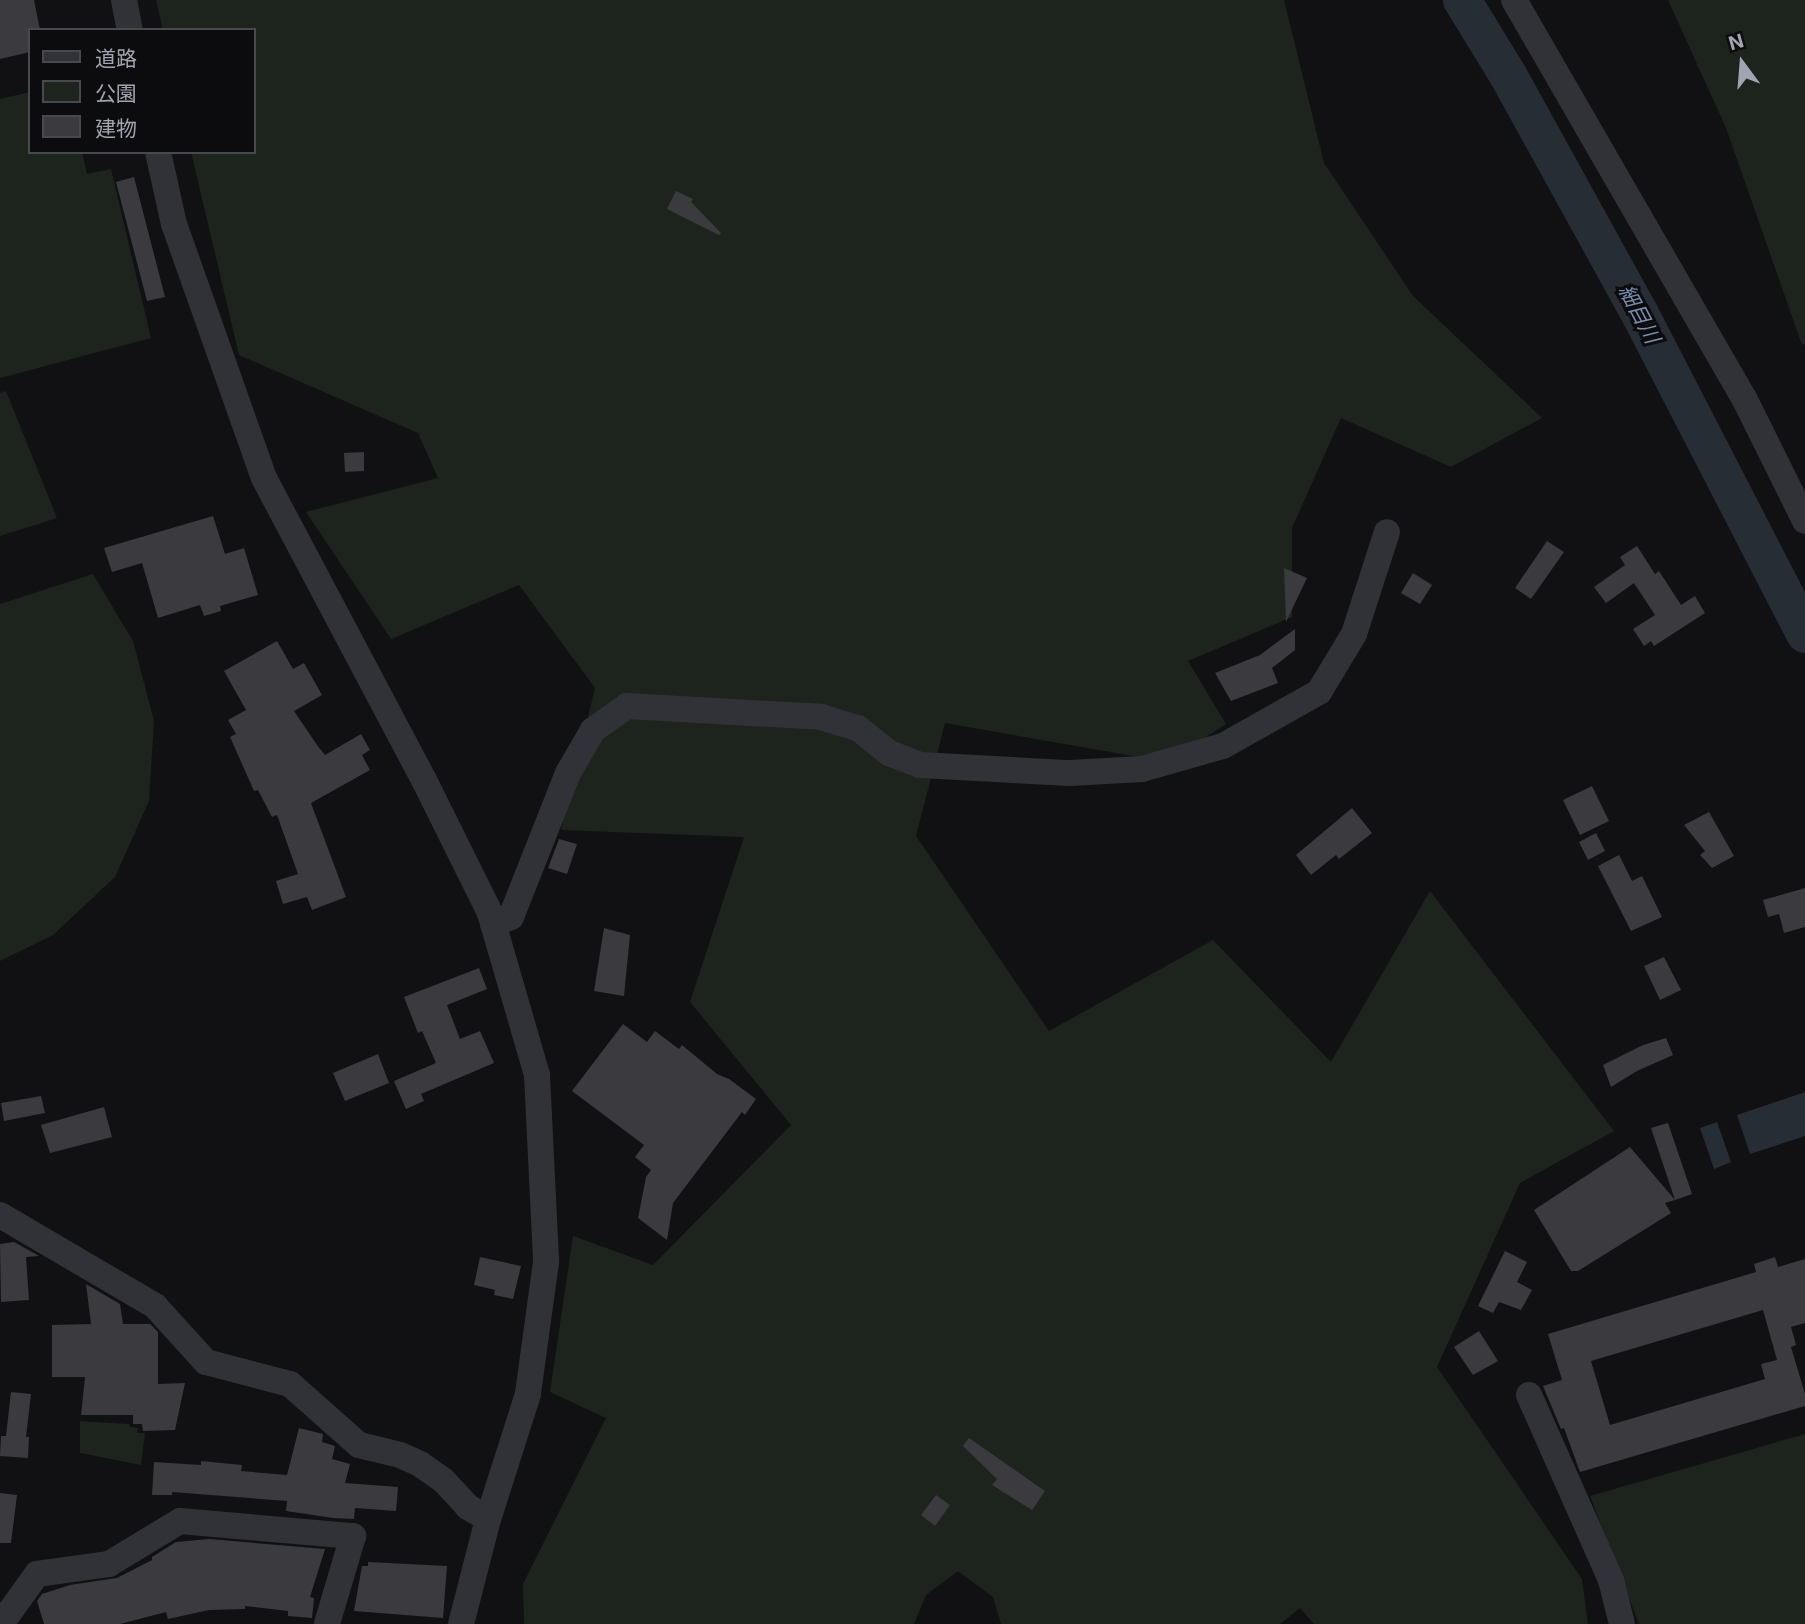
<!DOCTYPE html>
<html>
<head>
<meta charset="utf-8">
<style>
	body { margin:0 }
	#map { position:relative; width:1805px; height:1624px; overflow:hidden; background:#111012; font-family:Inter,"Noto Sans JP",sans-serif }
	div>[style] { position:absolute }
	.green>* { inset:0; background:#1d241e }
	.water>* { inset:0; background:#272d35 }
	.river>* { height:38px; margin:-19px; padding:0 19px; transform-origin:19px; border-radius:19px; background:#272d35 }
	.building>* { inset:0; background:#3b3a3f }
	.minor>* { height:26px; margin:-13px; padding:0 13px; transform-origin:13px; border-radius:13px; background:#313237 }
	span { translate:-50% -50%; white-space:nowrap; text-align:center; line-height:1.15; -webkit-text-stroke:6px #0c0b0d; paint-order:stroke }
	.water-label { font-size:21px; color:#788dae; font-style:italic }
	.legend { position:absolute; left:28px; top:28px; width:228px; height:126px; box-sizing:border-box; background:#0c0b0d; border:2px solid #48484f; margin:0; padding:9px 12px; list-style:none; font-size:21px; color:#a2a4b2 }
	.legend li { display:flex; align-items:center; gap:14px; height:35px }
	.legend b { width:35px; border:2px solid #48484f }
	.north { position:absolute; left:1707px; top:28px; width:70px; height:70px; -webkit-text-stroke:5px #0c0b0d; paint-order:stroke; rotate:344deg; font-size:19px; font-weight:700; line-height:28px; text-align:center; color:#a2a4b2 }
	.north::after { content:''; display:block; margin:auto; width:24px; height:32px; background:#a2a4b2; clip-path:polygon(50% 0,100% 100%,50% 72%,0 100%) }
</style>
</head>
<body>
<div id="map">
	<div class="green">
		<div style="clip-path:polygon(156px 0,1284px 0,1324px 163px,1413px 296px,1542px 418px,1451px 467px,1341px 418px,1292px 528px,1292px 617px,1188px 661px,1226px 724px,1167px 762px,945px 723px,916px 836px,1049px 1031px,1213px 940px,1331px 1062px,1430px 891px,1614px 1131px,1520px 1183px,1437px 1367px,1582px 1579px,1588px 1624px,1314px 1624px,1300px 1608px,1280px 1624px,1001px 1624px,993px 1597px,958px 1571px,926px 1595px,914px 1624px,524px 1624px,523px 1584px,606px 1418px,550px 1392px,573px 1236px,653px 1265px,791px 1125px,690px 1002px,744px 837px,561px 830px,595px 688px,519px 585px,391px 639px,306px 512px,438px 478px,418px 433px,239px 355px,191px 152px,254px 152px,254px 30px,163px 30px)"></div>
		<div style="clip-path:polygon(1668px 0,1805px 0,1805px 344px,1802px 345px,1726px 128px)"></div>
		<div style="clip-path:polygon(30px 92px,30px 152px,82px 152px,87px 174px,111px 169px,151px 338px,0 378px,0 99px)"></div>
		<div style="clip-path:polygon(6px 391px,57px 518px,0 536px,0 393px)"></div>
		<div style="clip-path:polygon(93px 574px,133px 641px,154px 721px,149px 801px,115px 877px,53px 935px,0 961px,0 604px)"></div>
		<div style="clip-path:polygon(80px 1421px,129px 1424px,130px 1427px,138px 1428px,137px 1433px,145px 1433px,141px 1465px,80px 1453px)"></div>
		<div style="clip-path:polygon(1805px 1434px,1805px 1624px,1639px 1624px,1590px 1496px)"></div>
	</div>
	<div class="water">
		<div style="clip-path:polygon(1805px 1092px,1805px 1136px,1750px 1154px,1737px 1115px)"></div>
		<div style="clip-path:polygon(1717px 1122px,1731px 1162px,1714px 1169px,1700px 1128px)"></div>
	</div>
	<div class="river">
		<div style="left:1462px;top:0;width:88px;rotate:58.5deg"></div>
		<div style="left:1508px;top:75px;width:273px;rotate:61.1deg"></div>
		<div style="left:1640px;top:314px;width:360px;rotate:62.7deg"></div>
	</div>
	<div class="building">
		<div style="clip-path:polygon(0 0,34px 0,40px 30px,30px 30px,30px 52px,0 59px)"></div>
		<div style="clip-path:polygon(134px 177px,165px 297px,147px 301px,116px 182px)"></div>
		<div style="clip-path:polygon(676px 191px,693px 199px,691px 202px,721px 233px,719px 235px,667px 209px)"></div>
		<div style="clip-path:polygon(364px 452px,364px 471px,345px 472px,344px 453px)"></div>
		<div style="clip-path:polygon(213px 516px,225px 554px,244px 548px,258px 595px,220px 606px,221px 611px,204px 616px,200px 605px,158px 618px,142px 563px,112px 572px,104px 548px)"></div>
		<div style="clip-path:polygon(1547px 541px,1564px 552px,1531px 599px,1515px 588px)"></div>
		<div style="clip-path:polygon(1637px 546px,1655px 574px,1659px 571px,1681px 605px,1695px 596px,1705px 613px,1654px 646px,1651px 641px,1644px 646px,1633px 629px,1655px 615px,1634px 583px,1606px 603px,1594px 587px,1625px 565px,1620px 557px)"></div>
		<div style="clip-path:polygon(1284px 568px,1307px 578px,1286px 622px)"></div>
		<div style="clip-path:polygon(1413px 573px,1432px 585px,1420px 604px,1401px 593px)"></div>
		<div style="clip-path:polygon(1295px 629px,1295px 650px,1272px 668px,1278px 683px,1231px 701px,1215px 673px,1260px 655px)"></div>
		<div style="clip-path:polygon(277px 641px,293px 669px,304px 663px,322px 695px,294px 711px,317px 745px,325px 755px,361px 734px,370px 750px,362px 755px,370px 770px,311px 803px,346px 897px,312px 910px,307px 897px,283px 904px,276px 881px,298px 874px,277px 815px,272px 817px,258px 790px,254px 791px,230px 737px,236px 734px,228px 720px,246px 710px,224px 671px)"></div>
		<div style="clip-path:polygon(1592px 786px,1609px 821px,1580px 835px,1563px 800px)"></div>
		<div style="clip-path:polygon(1352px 808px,1372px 833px,1339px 859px,1336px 855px,1311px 875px,1296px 855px)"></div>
		<div style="clip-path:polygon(1709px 812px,1734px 856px,1712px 868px,1700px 855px,1705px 851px,1684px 825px)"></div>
		<div style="clip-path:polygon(1596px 833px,1605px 851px,1588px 860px,1579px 842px)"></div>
		<div style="clip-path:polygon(559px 839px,577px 844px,567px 874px,548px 868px)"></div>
		<div style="clip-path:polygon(1619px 855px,1632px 881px,1642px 876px,1662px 917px,1631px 931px,1598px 866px)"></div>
		<div style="clip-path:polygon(1805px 888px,1805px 927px,1784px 933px,1779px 914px,1768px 917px,1763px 900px)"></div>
		<div style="clip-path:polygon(604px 928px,630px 935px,624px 996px,594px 991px)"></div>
		<div style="clip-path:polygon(1664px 957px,1681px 990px,1660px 1000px,1644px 966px)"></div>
		<div style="clip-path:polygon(479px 968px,487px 989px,447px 1005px,460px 1039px,480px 1031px,494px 1063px,421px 1094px,424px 1101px,406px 1109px,394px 1081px,436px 1063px,422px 1031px,418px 1033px,404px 997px)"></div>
		<div style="clip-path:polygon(623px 1024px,647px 1042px,655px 1031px,679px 1049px,682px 1045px,717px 1074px,729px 1079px,756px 1099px,745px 1115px,742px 1112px,673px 1203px,667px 1240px,638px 1218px,646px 1177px,651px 1170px,635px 1157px,644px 1145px,572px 1091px)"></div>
		<div style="clip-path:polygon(1666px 1038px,1673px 1055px,1637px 1071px,1611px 1087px,1603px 1065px,1643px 1045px)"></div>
		<div style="clip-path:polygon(378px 1054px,389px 1083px,345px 1101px,333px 1073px)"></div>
		<div style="clip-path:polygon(41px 1096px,45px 1113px,4px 1121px,1px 1103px)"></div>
		<div style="clip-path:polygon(104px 1107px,112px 1137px,50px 1153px,41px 1125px)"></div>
		<div style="clip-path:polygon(1668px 1123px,1692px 1194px,1675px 1200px,1651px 1128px)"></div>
		<div style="clip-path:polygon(1630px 1147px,1675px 1200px,1665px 1203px,1671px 1213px,1578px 1271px,1571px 1271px,1534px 1210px)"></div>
		<div style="clip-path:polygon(14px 1242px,39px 1256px,26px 1257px,29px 1300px,1px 1302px,0 1244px)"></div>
		<div style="clip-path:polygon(1505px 1251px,1527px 1262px,1517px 1282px,1532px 1290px,1521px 1310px,1499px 1302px,1493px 1313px,1478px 1306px)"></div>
		<div style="clip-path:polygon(480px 1257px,521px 1266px,513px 1299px,494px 1295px,495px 1290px,474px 1285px)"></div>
		<div style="clip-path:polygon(evenodd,1775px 1257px,1778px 1267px,1805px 1259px,1805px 1323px,1791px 1327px,1796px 1345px,1791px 1347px,1805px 1394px,1805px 1406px,1580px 1472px,1564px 1428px,1561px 1429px,1543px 1386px,1562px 1380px,1548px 1334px,1756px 1272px,1754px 1264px,1775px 1257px,1763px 1310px,1777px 1360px,1761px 1364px,1765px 1379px,1610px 1425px,1591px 1361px,1763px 1310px)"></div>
		<div style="clip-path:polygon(86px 1284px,120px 1304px,123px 1324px,150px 1324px,158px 1332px,158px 1384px,185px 1383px,175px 1430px,143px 1431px,142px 1424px,133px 1424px,133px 1415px,81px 1415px,85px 1377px,52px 1377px,52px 1325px,91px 1324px)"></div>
		<div style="clip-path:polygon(1479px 1331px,1498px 1361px,1473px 1375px,1454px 1347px)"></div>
		<div style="clip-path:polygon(11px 1392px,31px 1394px,26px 1437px,29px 1437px,28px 1458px,0 1456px,1px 1436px,6px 1436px)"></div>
		<div style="clip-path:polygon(299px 1428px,323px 1434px,322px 1442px,335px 1446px,332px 1459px,350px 1464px,345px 1483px,398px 1487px,396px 1511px,355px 1508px,354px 1519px,333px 1518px,286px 1511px,287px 1501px,172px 1492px,172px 1495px,152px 1495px,154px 1462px,201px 1465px,201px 1461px,242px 1465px,241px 1471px,287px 1475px)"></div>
		<div style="clip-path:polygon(969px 1438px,1045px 1491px,1032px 1510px,992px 1485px,997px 1479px,963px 1446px)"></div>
		<div style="clip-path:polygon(0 1493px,17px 1495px,11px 1543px,0 1543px)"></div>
		<div style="clip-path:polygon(936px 1495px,950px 1505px,935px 1526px,921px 1515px)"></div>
		<div style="clip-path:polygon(209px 1539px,325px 1549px,310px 1597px,314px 1598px,312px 1618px,288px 1616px,288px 1611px,245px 1606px,245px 1609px,209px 1610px,168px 1619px,166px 1612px,120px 1624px,44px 1624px,37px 1601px,42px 1594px,70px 1585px,117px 1578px,152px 1560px,152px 1557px,176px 1542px)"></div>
		<div style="clip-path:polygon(368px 1562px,447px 1566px,443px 1618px,354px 1611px,362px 1566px,368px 1566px)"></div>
	</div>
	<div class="minor">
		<div style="left:124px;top:0;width:31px;rotate:79deg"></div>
		<div style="left:1514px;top:0;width:460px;rotate:60deg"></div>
		<div style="left:1744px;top:398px;width:137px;rotate:63.6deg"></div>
		<div style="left:158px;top:152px;width:74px;rotate:77.5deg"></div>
		<div style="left:174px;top:224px;width:269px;rotate:70.5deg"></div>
		<div style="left:264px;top:478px;width:342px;rotate:62.1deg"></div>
		<div style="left:424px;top:780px;width:148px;rotate:63.6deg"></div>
		<div style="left:490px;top:913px;width:169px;rotate:73.8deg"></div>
		<div style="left:537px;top:1075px;width:187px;rotate:87.2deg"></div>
		<div style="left:546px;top:1262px;width:133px;rotate:97.8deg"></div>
		<div style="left:528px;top:1394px;width:131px;rotate:107.7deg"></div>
		<div style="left:488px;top:1519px;width:108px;rotate:104.4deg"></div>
		<div style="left:493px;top:924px;width:19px;rotate:-21deg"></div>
		<div style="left:511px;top:917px;width:155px;rotate:-68.4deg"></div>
		<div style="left:568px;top:773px;width:50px;rotate:-59.8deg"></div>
		<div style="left:593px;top:730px;width:42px;rotate:-35.2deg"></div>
		<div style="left:627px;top:706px;width:194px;rotate:3.2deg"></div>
		<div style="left:821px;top:717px;width:39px;rotate:17deg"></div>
		<div style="left:858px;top:728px;width:40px;rotate:39deg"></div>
		<div style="left:889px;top:753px;width:33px;rotate:21deg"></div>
		<div style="left:920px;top:765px;width:150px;rotate:3.1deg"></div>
		<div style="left:1070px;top:773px;width:72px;rotate:-3.2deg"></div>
		<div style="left:1142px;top:769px;width:84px;rotate:-15.9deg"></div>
		<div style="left:1223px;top:746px;width:110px;rotate:-29.4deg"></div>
		<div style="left:1319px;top:692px;width:68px;rotate:-58.9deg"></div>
		<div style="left:1354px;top:634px;width:107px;rotate:-72.1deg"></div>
		<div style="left:0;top:1215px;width:180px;rotate:30.4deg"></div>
		<div style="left:155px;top:1306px;width:76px;rotate:47.7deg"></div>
		<div style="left:206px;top:1362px;width:87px;rotate:14.7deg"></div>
		<div style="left:290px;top:1384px;width:92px;rotate:41.5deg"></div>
		<div style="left:359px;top:1445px;width:42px;rotate:13.7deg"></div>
		<div style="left:400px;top:1455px;width:22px;rotate:24deg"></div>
		<div style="left:420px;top:1464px;width:28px;rotate:35deg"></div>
		<div style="left:443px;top:1480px;width:37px;rotate:47deg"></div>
		<div style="left:468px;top:1507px;width:23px;rotate:31deg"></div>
		<div style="left:1529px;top:1395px;width:202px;rotate:66.1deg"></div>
		<div style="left:1611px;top:1580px;width:45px;rotate:76deg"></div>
		<div style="left:1px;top:1624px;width:62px;rotate:-54.2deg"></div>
		<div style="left:37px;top:1574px;width:73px;rotate:-7.9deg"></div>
		<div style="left:109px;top:1564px;width:83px;rotate:-31.2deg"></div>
		<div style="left:180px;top:1521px;width:174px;rotate:5deg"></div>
		<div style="left:353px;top:1536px;width:92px;rotate:106.5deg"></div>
	</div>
	<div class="water-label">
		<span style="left:1639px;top:314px;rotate:62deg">細目川</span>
	</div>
	<ul class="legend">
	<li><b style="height:9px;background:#313237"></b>道路</li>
	<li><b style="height:19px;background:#1d241e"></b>公園</li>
	<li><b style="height:19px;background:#3b3a3f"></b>建物</li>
	</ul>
	<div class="north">N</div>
</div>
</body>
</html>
